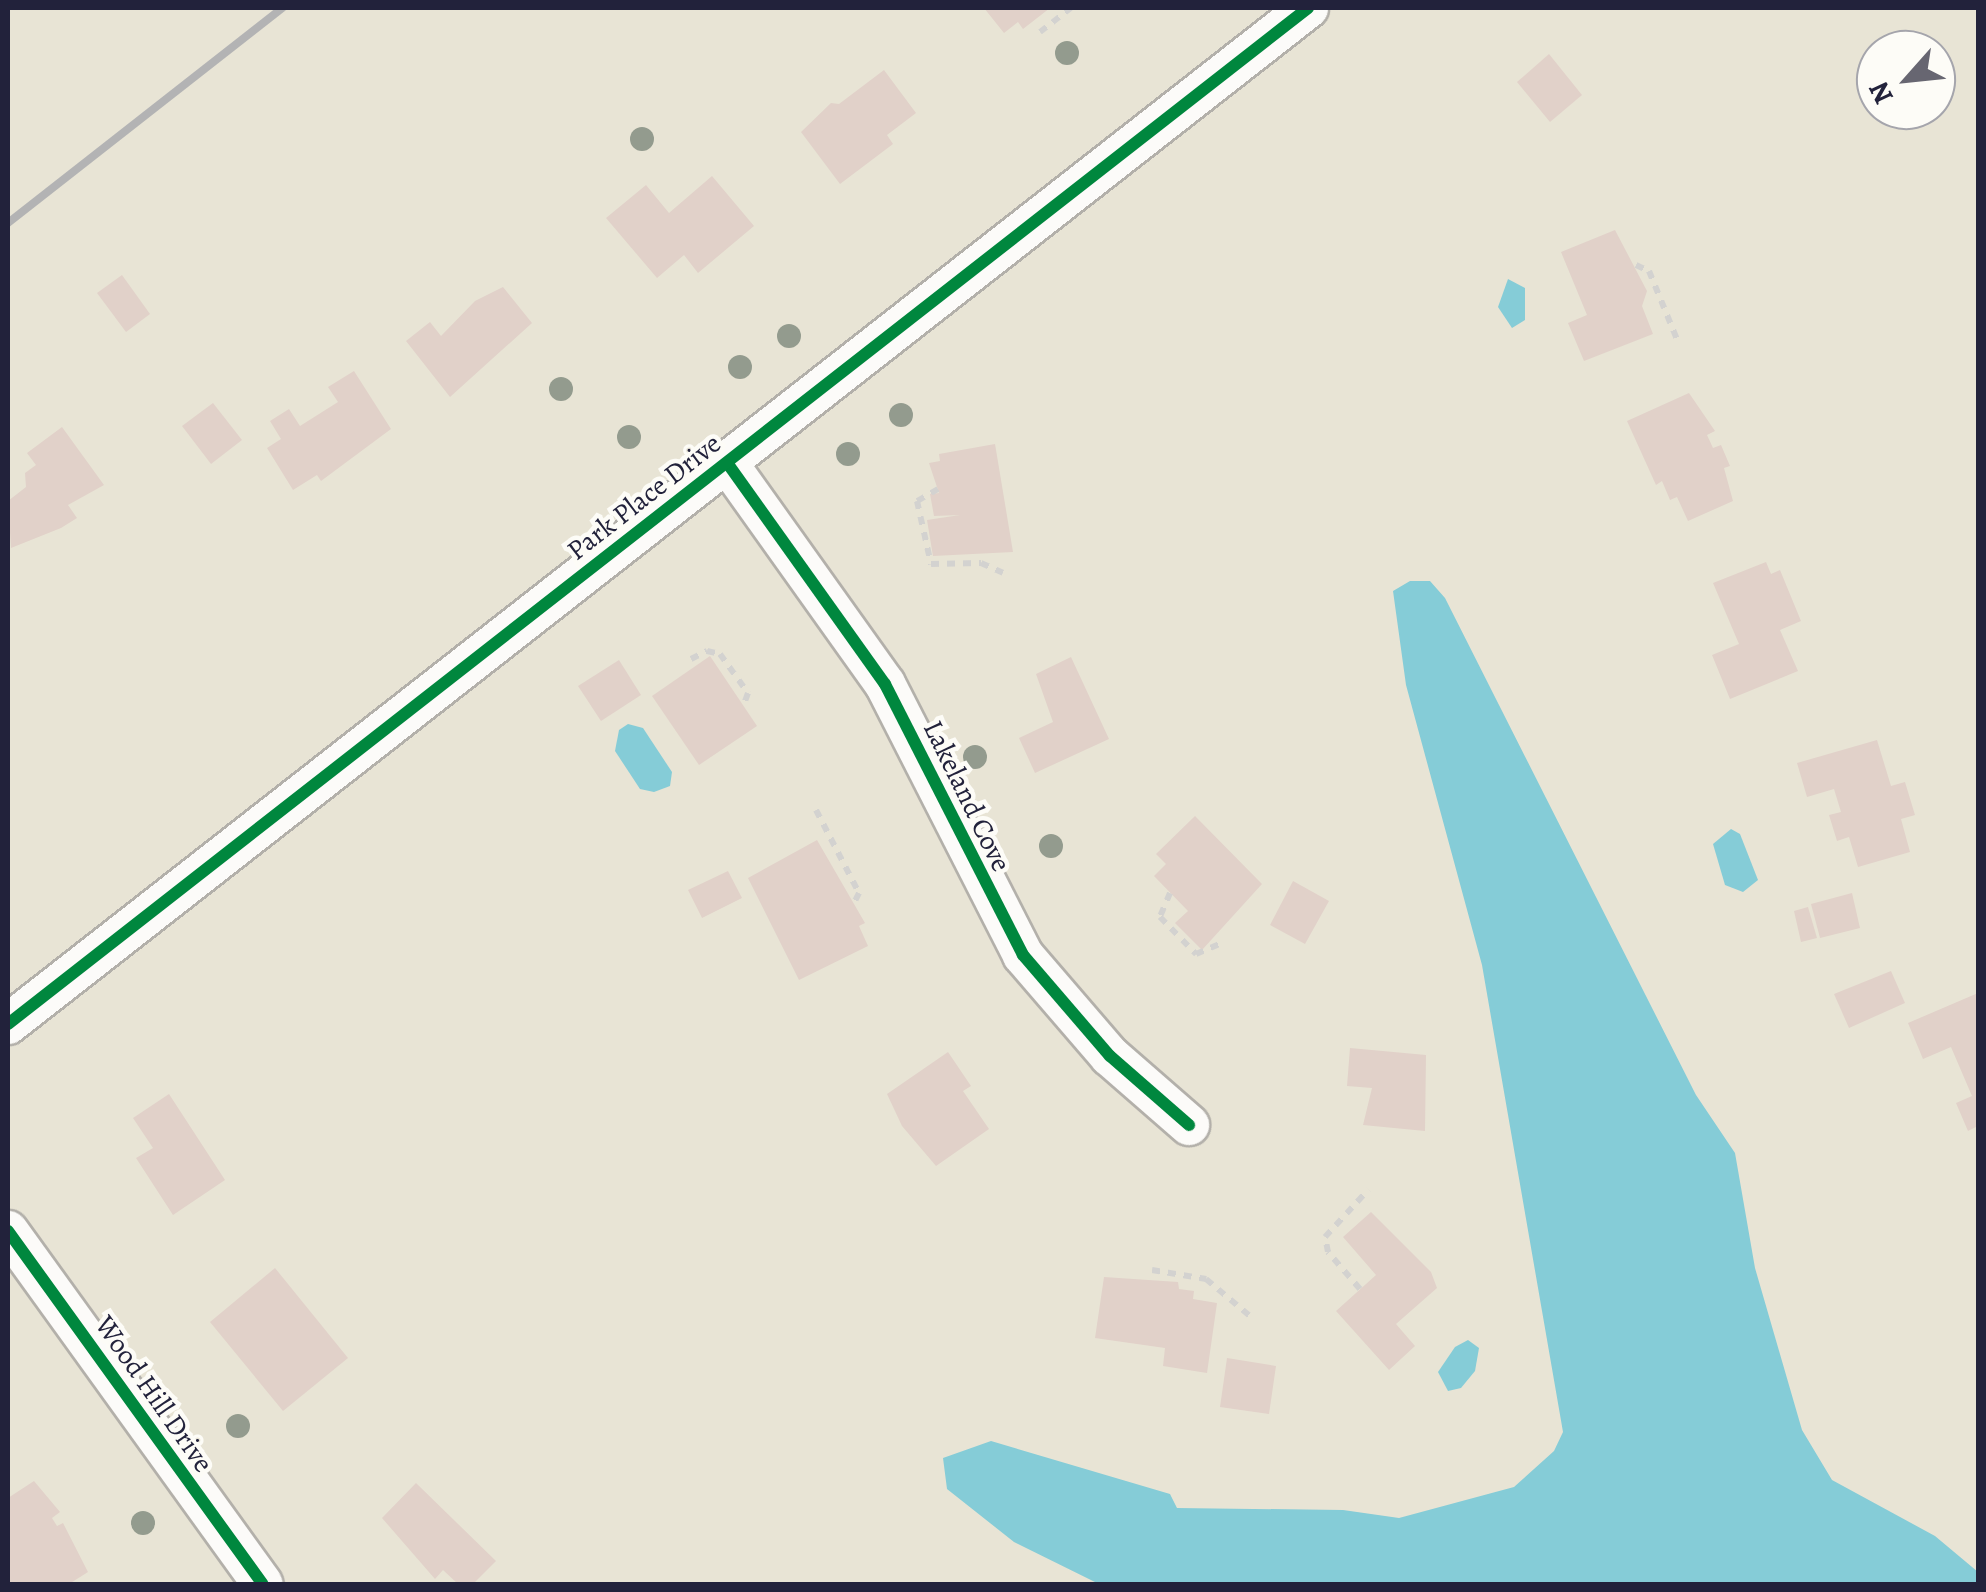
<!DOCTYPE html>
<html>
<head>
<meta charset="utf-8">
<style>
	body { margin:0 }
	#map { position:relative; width:1986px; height:1592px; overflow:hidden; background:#e8e4d5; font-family:Alegreya,serif }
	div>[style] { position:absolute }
	.water>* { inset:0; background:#85ccd7 }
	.building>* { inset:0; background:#e1d1c9 }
	.path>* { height:6px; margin-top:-3px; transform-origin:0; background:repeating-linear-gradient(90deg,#d3d2d0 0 8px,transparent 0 16px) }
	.roads { filter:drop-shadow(2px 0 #b3b0aa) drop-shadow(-2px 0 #b3b0aa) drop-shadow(0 2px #b3b0aa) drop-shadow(0 -2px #b3b0aa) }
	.minor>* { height:40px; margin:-20px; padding:0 20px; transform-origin:20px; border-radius:20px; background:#fcfbf9 }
	.rail>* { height:8px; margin:-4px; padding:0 4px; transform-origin:4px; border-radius:4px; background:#b3b3b4 }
	.cycleway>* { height:12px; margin:-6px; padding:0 6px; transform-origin:6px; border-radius:6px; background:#00873e }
	.trees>* { width:24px; height:24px; margin:-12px; border-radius:50%; background:#939b8e }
	span { translate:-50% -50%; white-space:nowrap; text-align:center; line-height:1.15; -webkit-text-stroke:9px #fdfcf7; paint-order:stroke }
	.street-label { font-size:28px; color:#22223b }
	.frame { position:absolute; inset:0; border:10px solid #22223b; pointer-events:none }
	.north { position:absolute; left:1856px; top:30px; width:100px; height:100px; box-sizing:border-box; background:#fdfcf7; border:2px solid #a5a5ac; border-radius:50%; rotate:243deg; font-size:28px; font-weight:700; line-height:40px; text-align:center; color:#22223b }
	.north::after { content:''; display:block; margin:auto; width:35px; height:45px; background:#676671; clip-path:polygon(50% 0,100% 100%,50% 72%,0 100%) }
</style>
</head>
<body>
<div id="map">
	<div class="water">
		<div style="clip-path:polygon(1508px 279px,1525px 288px,1525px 320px,1512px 328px,1498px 307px)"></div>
		<div style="clip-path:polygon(1410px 581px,1430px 581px,1445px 598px,1696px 1095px,1735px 1153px,1755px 1268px,1802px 1430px,1832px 1480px,1935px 1536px,1978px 1572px,1978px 1584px,1099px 1584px,1014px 1542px,947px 1489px,943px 1458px,991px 1441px,1170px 1494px,1177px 1508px,1343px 1510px,1399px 1518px,1514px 1487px,1554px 1451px,1563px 1432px,1482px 965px,1406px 685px,1393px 591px)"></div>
		<div style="clip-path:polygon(628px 724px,643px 728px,672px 772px,670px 786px,654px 792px,640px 789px,615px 751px,619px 730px)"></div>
		<div style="clip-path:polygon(1731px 829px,1740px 834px,1758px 880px,1743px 892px,1725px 885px,1713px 844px)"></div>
		<div style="clip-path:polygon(1468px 1340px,1479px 1348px,1475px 1371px,1461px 1388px,1448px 1391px,1438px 1372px,1455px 1347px)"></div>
	</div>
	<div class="building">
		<div style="clip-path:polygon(984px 8px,1050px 8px,1023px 29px,1018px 22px,1004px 33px)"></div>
		<div style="clip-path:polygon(1549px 54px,1582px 95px,1550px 122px,1517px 82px)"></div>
		<div style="clip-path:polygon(884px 70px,916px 113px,887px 135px,893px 144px,840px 184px,801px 132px,831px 103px,839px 104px)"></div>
		<div style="clip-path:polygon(712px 176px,754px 226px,698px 273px,684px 255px,657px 278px,606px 218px,646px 185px,669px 213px)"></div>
		<div style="clip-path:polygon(1615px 230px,1647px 291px,1642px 306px,1653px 334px,1584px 361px,1568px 323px,1587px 315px,1561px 252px)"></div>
		<div style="clip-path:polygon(122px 275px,150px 314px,126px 332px,97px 293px)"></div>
		<div style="clip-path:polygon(503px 287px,532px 323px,450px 397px,406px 341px,430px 322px,441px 336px,475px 301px)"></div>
		<div style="clip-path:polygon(354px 371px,391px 429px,321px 481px,317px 475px,293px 490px,267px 448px,281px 439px,270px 421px,289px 409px,300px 426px,338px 402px,328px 387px)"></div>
		<div style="clip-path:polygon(1689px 393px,1715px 431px,1707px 435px,1713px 448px,1721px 445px,1730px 466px,1724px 468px,1733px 501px,1688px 521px,1677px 497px,1670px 500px,1662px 481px,1656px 485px,1627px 421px)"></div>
		<div style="clip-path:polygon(213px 403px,242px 440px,211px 464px,182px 426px)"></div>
		<div style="clip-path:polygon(62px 427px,104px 485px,68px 505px,77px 518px,61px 528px,11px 548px,8px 501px,26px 487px,25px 473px,36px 465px,27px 453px)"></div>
		<div style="clip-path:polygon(995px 444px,1013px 552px,933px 556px,927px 520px,960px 515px,934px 516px,930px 494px,939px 493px,929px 463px,940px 461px,939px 454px)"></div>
		<div style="clip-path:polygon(1766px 562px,1771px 574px,1780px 570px,1801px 621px,1780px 630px,1798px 671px,1730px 699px,1712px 655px,1739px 644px,1713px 583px)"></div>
		<div style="clip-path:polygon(710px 656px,757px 726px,699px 765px,652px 696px)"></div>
		<div style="clip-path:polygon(1071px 657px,1109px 739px,1035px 773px,1019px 738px,1053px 722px,1036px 674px)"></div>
		<div style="clip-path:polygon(619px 660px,641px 695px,601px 721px,578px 686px)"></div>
		<div style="clip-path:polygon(1877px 740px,1891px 786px,1905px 782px,1915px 815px,1901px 819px,1910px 852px,1858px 867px,1849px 837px,1837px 841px,1829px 815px,1841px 812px,1834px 789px,1807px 797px,1797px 763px)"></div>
		<div style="clip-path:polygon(1195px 816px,1262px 884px,1202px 950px,1175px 923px,1188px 911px,1154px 876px,1166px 864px,1156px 854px)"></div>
		<div style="clip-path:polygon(817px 840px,865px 923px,859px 926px,868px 946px,799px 980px,748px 878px)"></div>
		<div style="clip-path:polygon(728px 871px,742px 898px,702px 918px,688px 890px)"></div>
		<div style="clip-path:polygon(1293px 881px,1329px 901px,1305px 944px,1270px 925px)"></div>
		<div style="clip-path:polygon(1852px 893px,1860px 928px,1820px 938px,1811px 904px)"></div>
		<div style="clip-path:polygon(1808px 907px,1817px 938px,1801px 942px,1794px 911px)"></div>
		<div style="clip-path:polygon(1891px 971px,1905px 1003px,1849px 1028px,1834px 994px)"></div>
		<div style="clip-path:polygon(1978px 993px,1978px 1126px,1968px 1131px,1956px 1103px,1972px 1096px,1951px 1047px,1923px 1059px,1908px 1023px)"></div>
		<div style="clip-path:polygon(1350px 1048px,1426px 1055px,1425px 1131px,1363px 1125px,1372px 1088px,1347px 1086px)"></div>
		<div style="clip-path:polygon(948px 1052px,971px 1086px,963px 1091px,989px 1129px,936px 1166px,902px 1126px,887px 1094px)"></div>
		<div style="clip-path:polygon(169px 1094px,225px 1180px,173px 1215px,136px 1158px,153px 1148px,133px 1118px)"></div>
		<div style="clip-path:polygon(1371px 1212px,1431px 1272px,1437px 1288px,1396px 1324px,1415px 1346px,1389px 1370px,1336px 1311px,1376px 1275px,1343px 1237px)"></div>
		<div style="clip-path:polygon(275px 1268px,348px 1358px,283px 1411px,210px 1322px)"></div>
		<div style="clip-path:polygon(1104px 1277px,1178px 1282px,1179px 1289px,1194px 1291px,1193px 1299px,1217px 1303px,1207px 1373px,1163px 1366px,1165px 1348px,1095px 1338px)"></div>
		<div style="clip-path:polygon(1227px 1358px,1276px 1366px,1269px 1414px,1220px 1407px)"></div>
		<div style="clip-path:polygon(34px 1481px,60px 1512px,52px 1518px,57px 1526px,63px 1523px,88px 1572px,69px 1584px,8px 1584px,8px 1498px)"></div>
		<div style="clip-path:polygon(416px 1483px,496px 1561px,473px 1584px,458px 1584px,443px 1570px,435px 1579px,382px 1518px)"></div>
	</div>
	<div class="path">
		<div style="left:1040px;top:32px;width:39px;rotate:-38deg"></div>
		<div style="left:1636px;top:265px;width:14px;rotate:25deg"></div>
		<div style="left:1649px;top:271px;width:79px;rotate:67.7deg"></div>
		<div style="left:938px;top:489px;width:24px;rotate:150deg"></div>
		<div style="left:917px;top:501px;width:65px;rotate:77.5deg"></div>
		<div style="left:931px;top:564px;width:50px;rotate:-1.1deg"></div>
		<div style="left:981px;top:563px;width:24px;rotate:24deg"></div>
		<div style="left:691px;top:659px;width:18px;rotate:-27deg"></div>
		<div style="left:707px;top:651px;width:13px;rotate:13deg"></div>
		<div style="left:720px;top:654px;width:48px;rotate:54.3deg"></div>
		<div style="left:748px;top:693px;width:12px;rotate:110deg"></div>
		<div style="left:816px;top:810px;width:93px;rotate:62.6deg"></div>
		<div style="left:859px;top:893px;width:11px;rotate:117deg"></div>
		<div style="left:1170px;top:893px;width:26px;rotate:113deg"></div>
		<div style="left:1160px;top:917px;width:52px;rotate:45.8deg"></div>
		<div style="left:1196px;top:954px;width:30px;rotate:-23deg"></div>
		<div style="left:1152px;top:1270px;width:55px;rotate:9.5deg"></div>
		<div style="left:1206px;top:1279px;width:57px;rotate:40.1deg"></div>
		<div style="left:1360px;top:1289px;width:49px;rotate:-130.9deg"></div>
		<div style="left:1328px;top:1252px;width:15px;rotate:-101deg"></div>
		<div style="left:1325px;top:1237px;width:64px;rotate:-47.5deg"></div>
	</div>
	<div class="roads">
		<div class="minor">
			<div style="left:728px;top:464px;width:270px;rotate:54.5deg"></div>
			<div style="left:885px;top:684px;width:304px;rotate:63deg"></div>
			<div style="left:1023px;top:955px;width:133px;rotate:49.3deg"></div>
			<div style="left:1110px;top:1056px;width:105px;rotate:41.1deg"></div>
			<div style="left:8px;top:1024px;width:1650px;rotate:-38.01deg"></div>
			<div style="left:8px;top:1231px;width:435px;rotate:54.2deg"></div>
		</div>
	</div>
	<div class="rail">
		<div style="left:8px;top:223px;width:348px;rotate:-38.1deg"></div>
	</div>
	<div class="cycleway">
		<div style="left:728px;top:464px;width:270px;rotate:54.5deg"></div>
		<div style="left:885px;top:684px;width:304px;rotate:63deg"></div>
		<div style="left:1023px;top:955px;width:133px;rotate:49.3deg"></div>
		<div style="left:1110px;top:1056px;width:105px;rotate:41.1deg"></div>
		<div style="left:8px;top:1024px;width:1650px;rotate:-38.01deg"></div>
		<div style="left:8px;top:1231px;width:435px;rotate:54.2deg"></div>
	</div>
	<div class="trees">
		<div style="left:1067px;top:53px"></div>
		<div style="left:642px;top:139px"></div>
		<div style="left:789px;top:336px"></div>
		<div style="left:740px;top:367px"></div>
		<div style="left:561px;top:389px"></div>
		<div style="left:901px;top:415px"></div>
		<div style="left:629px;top:437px"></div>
		<div style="left:848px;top:454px"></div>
		<div style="left:975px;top:757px"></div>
		<div style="left:1051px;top:846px"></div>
		<div style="left:238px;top:1426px"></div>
		<div style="left:143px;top:1523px"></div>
	</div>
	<div class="street-label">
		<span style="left:644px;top:497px;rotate:-38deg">Park Place Drive</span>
		<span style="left:967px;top:796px;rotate:64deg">Lakeland Cove</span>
		<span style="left:154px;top:1394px;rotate:55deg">Wood Hill Drive</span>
	</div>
	<div class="frame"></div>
	<div class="north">N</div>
</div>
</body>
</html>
